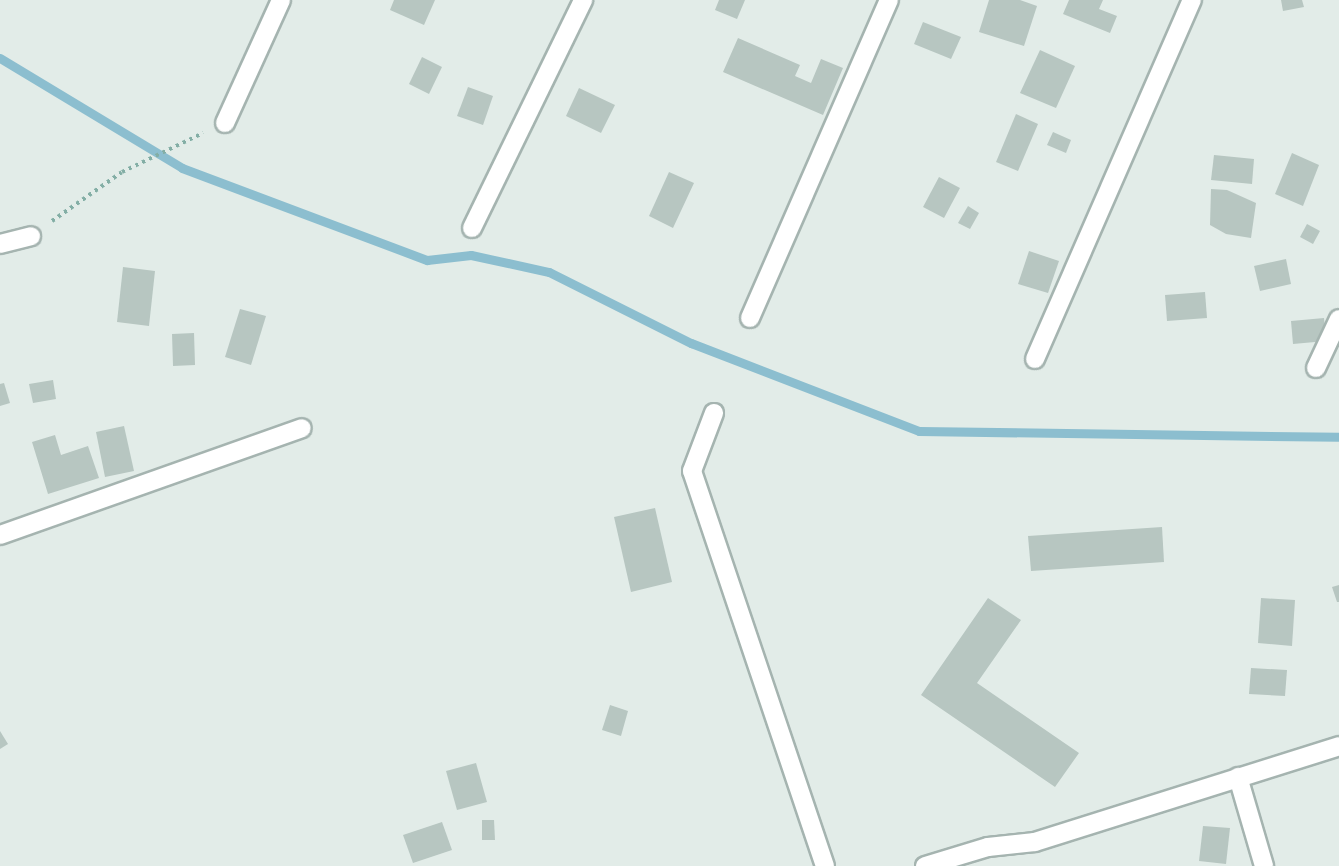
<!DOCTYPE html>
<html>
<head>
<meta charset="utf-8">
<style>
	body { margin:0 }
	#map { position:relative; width:1339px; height:866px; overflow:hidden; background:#e2ece8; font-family:Commissioner,sans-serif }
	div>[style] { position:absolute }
	.stream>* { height:9px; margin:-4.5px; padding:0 4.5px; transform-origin:4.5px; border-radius:4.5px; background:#8cbecf }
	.building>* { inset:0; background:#b7c6c1 }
	.path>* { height:4px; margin-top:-2px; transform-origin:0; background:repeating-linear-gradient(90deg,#83aea5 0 3px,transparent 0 7.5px) }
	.roads { filter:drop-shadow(2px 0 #a5b4b0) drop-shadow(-2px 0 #a5b4b0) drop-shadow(0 2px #a5b4b0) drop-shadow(0 -2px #a5b4b0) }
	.street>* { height:18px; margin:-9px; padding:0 9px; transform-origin:9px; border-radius:9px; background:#fff }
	span { translate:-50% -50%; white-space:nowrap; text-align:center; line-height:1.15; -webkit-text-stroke:4.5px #f2f8f6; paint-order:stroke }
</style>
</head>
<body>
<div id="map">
	<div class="stream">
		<div style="left:0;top:58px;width:213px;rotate:31.1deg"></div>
		<div style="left:182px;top:168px;width:262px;rotate:20.6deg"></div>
		<div style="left:427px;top:260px;width:44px;rotate:-6.5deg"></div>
		<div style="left:471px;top:255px;width:80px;rotate:12.3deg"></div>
		<div style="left:549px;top:272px;width:159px;rotate:26.6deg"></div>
		<div style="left:691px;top:343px;width:244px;rotate:21.1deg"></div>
		<div style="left:919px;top:431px;width:420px;rotate:0.8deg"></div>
	</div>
	<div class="building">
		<div style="clip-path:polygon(394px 0,435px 0,424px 25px,390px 10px)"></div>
		<div style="clip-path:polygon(719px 0,745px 0,737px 19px,715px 10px)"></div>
		<div style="clip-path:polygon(989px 0,1020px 0,1037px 6px,1024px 46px,979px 32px)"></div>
		<div style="clip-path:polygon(1069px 0,1103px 0,1099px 9px,1117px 16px,1110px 33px,1063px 14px)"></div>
		<div style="clip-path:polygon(1281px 0,1302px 0,1304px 7px,1283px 11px)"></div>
		<div style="clip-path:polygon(923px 22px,961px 37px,951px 59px,914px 44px)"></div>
		<div style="clip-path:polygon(738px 38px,800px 65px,795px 76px,811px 83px,821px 59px,843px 68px,823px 115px,723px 72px)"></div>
		<div style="clip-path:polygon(1040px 50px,1075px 66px,1056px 108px,1020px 93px)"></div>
		<div style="clip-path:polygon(422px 57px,442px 67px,429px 94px,409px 84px)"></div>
		<div style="clip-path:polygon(468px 87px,493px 96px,483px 125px,457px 116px)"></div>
		<div style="clip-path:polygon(579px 88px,615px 105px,601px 133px,566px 116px)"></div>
		<div style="clip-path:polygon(1016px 114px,1038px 124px,1018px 171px,996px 162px)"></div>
		<div style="clip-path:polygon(1053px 132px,1071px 140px,1066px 153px,1047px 145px)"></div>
		<div style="clip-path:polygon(1292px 153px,1319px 165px,1303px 206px,1275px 194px)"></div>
		<div style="clip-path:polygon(1214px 155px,1254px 159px,1252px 184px,1211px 180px)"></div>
		<div style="clip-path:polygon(669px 172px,694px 183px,673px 228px,649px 216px)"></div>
		<div style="clip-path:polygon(939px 177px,960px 188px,944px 218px,923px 207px)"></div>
		<div style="clip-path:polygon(1211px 189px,1227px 190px,1256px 203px,1251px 238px,1226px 234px,1210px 225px)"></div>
		<div style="clip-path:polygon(968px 206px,979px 213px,970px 229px,958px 223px)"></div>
		<div style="clip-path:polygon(1307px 224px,1320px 231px,1313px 244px,1300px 237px)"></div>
		<div style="clip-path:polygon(1029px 251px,1059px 261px,1048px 293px,1018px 284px)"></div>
		<div style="clip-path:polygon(1286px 259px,1291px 284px,1260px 291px,1254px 266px)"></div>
		<div style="clip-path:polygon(123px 267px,155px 271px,149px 326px,117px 322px)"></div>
		<div style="clip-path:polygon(1205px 292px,1207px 318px,1167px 321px,1165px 295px)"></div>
		<div style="clip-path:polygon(240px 309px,266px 316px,251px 365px,225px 357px)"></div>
		<div style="clip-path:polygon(1324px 318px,1326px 341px,1293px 344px,1291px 321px)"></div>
		<div style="clip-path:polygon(194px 333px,195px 365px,173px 366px,172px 334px)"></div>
		<div style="clip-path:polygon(53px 380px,56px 399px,33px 403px,29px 384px)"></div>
		<div style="clip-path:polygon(4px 383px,10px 403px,0 406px,0 384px)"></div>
		<div style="clip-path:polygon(124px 426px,134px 471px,105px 477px,96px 432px)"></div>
		<div style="clip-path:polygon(55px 435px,61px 455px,88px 446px,99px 478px,48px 494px,32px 442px)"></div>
		<div style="clip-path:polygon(655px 508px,672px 582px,631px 592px,614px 517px)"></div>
		<div style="clip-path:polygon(1162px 527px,1164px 562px,1031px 571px,1028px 536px)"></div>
		<div style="clip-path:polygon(1339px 585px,1339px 602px,1337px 602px,1332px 587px)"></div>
		<div style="clip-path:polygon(988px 598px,1021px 620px,977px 683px,1079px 753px,1055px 787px,921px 695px)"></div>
		<div style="clip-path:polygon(1261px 598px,1295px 600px,1292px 646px,1258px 643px)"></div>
		<div style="clip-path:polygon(1251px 668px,1287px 670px,1285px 696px,1249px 694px)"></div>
		<div style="clip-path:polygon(610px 705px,628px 711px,621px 736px,602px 730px)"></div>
		<div style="clip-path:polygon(0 731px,8px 744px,0 749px)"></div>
		<div style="clip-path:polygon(476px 763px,487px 802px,457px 810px,446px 771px)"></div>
		<div style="clip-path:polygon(482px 820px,494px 820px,495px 840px,482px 840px)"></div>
		<div style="clip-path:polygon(442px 822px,452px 850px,413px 863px,403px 835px)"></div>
		<div style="clip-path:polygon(1203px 826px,1230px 828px,1226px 864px,1199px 861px)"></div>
	</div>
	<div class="path">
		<div style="left:52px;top:221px;width:85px;rotate:-35deg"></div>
		<div style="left:122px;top:172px;width:90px;rotate:-25.7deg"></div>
	</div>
	<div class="roads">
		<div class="street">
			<div style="left:225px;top:123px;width:135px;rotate:-65.5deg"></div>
			<div style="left:472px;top:228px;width:254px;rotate:-64deg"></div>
			<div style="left:0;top:244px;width:32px;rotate:-14deg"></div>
			<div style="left:750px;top:318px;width:347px;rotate:-66.4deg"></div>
			<div style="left:1035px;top:359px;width:392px;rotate:-66.4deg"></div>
			<div style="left:1316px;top:368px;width:54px;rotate:-64.9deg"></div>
			<div style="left:714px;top:413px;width:62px;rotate:110.8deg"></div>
			<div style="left:692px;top:471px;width:417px;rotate:71.4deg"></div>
			<div style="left:0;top:535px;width:320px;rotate:-19.5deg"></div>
			<div style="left:1238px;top:777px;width:93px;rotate:73.7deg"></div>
			<div style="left:925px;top:866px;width:66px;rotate:-16.8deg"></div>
			<div style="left:988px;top:847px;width:47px;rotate:-6.1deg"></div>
			<div style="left:1035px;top:842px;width:319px;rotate:-17.5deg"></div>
		</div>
	</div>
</div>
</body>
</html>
